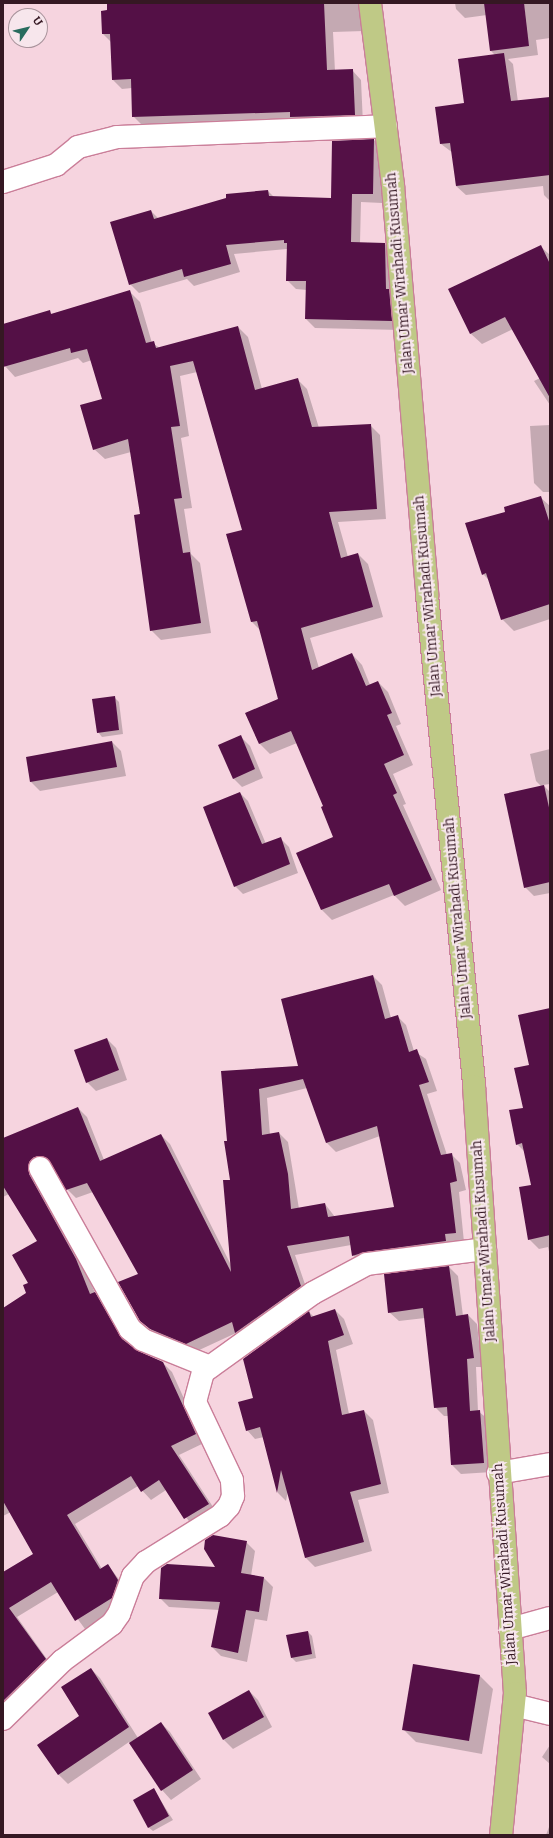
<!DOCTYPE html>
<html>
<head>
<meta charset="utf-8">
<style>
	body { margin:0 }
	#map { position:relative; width:553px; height:1838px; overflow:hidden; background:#f6d4df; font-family:Bitter,serif }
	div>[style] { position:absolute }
	.shadow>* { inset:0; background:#0003 }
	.building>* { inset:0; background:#541046 }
	.roads { filter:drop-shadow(1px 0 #ca7e99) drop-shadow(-1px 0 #ca7e99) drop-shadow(0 1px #ca7e99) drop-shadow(0 -1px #ca7e99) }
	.minor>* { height:22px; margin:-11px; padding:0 11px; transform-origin:11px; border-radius:11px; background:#fff }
	.primary>* { height:22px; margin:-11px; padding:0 11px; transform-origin:11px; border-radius:11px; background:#bfc986 }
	span { translate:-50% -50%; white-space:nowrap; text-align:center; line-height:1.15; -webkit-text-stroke:4px #f7e6ec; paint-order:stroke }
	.street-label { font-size:14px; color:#351823 }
	.frame { position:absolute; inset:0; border:4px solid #351823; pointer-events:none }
	.north { position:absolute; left:8px; top:8px; width:40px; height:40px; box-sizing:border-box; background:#f7e6ec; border:1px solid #a9949c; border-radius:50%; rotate:55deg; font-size:11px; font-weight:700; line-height:16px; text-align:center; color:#351823 }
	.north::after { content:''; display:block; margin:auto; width:14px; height:18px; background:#286c5e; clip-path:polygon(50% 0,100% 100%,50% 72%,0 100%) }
</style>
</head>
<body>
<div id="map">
	<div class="shadow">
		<div style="clip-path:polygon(108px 3px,362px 3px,364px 31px,333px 32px,335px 71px,352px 70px,361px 80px,363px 124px,143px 126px,133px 116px,132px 88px,122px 89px,113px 80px,111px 42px,103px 34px)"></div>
		<div style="clip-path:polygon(455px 3px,550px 3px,550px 38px,536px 40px,538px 55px,508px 59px,513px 64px,518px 102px,550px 98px,550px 201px,544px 195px,543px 186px,466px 195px,456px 186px,453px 153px,441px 144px,496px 56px,491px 51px,487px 15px,465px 18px,456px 9px)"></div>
		<div style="clip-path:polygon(374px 140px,383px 149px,382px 203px,361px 202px,360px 243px,385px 244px,394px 253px,400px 330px,315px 328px,306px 319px,307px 290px,296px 289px,287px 280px,287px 249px,234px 254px,240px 272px,194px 286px,187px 279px,139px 293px,130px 284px,151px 211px,158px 218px,268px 191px,274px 197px,332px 199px)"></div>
		<div style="clip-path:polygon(540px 246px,550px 255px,550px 405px,534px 381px,540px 378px,513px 329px,482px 344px,470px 333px)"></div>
		<div style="clip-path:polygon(130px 292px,140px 302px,152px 343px,160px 348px,238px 327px,248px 337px,262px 389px,297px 379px,307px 389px,319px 428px,370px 425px,380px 435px,386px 519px,338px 522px,348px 557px,358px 554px,368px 564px,383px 617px,310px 638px,319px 668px,352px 654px,362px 665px,370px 685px,378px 682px,388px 692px,401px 724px,396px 726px,413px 765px,393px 774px,406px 804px,403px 805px,441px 890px,405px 906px,394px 895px,332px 920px,322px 910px,335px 838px,325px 807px,297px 743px,270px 754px,260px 744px,246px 714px,280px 699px,260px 630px,252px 622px,227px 535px,243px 531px,197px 372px,180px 376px,189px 436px,181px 438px,192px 508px,184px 509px,191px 554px,200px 563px,211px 633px,161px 640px,151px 630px,141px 515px,131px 452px,105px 459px,94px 449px,103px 400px,92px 360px,83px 363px,78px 358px,15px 377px,5px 366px,3px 325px,49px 312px,52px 314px)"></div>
		<div style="clip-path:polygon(550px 425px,550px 492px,543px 492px,534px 483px,530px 426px)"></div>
		<div style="clip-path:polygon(540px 497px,550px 506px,550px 619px,514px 631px,502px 619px,490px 581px,483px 574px,506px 513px)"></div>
		<div style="clip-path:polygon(114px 697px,119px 702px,123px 734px,102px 737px,98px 732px)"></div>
		<div style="clip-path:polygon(241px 737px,250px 746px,263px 778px,242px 787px,233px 778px)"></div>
		<div style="clip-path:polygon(112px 742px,121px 751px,126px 776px,40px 791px,31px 782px,27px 758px)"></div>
		<div style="clip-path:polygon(550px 749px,550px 784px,543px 785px,550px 792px,550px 893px,534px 896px,525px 887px,541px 786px,536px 781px,530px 754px)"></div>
		<div style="clip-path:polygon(240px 793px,248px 801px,266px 844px,280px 838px,289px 847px,298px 873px,243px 894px,235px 886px)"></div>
		<div style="clip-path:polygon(evenodd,373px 976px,382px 985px,391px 1018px,397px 1016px,406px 1025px,414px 1051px,426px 1059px,437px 1091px,427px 1094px,447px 1155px,451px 1154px,460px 1163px,466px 1190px,459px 1192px,464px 1242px,362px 1264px,353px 1255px,351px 1245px,295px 1255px,309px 1296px,245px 1342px,236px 1333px,195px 1352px,160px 1338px,141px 1320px,139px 1274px,93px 1192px,76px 1198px,67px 1189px,53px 1166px,43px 1166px,95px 1293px,104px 1302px,129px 1345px,138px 1352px,162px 1362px,172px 1372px,204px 1443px,179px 1455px,217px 1513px,194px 1528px,166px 1490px,151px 1500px,138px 1486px,75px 1524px,102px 1569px,108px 1565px,127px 1590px,120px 1607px,85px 1629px,58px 1592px,17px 1617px,54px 1669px,3px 1720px,3px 1573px,34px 1554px,11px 1512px,3px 1516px,3px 1309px,28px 1293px,38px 1241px,9px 1194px,3px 1197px,3px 1139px,78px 1108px,87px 1117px,104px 1160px,161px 1135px,170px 1144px,231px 1265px,231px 1180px,222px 1072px,299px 1066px,373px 976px,307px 1088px,327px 1143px,336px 1152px,380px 1136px,395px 1208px,335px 1217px,325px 1204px,299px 1209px,288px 1142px,279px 1133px,270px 1135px,267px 1098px,307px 1088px)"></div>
		<div style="clip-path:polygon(550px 1009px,550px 1256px,548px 1247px,539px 1249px,529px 1239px,532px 1186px,525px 1152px,517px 1144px,530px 1065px)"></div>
		<div style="clip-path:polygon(107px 1039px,116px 1048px,127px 1080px,96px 1091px,87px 1082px)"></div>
		<div style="clip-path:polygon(449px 1267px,458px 1276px,463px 1316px,468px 1315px,477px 1324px,482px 1367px,476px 1367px,478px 1411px,489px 1420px,492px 1472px,461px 1474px,452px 1465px,449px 1416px,444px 1416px,435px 1407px,425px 1318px,399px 1321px,389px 1312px)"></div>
		<div style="clip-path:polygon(335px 1310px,344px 1319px,353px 1344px,336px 1350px,349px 1414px,364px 1411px,373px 1420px,389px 1493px,358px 1500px,372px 1551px,315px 1567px,306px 1558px,288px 1491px,286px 1501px,278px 1493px,264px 1437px,255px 1439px,247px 1430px,255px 1399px,309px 1312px,314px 1317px)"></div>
		<div style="clip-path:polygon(246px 1542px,255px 1551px,251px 1576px,264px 1578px,273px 1587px,267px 1621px,255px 1619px,247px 1662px,221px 1656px,212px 1647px,219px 1610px,169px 1607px,160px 1598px,217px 1568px)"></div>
		<div style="clip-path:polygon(308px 1632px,312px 1636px,316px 1658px,296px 1662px,292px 1658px)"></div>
		<div style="clip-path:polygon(91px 1669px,100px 1678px,138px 1738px,161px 1723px,170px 1732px,201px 1779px,171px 1800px,162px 1790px,129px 1742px,68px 1784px,59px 1775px,39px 1745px,81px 1716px)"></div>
		<div style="clip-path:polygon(480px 1676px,493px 1689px,482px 1754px,416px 1742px,404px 1730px)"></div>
		<div style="clip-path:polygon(249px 1691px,258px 1700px,272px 1727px,233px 1749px,224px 1740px)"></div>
		<div style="clip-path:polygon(550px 1745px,550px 1764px,542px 1757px)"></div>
		<div style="clip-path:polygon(154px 1790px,173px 1820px,153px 1831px,148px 1827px)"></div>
		<div style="clip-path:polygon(549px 1827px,550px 1835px,546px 1835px)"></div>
	</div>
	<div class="building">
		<div style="clip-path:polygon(107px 3px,324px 3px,327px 70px,353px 69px,355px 115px,290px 117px,290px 112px,132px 117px,131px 79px,112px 80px,110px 34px,102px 34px,101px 11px,107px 10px)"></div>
		<div style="clip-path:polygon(484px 3px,524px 3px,529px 46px,490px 51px)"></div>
		<div style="clip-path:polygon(504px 53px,511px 101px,550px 97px,550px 175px,456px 186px,450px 143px,440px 144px,435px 107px,464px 103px,458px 59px)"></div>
		<div style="clip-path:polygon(374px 139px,373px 194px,352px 194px,351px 242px,385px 243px,386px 289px,389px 289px,392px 321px,305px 319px,306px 281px,286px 281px,287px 243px,284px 243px,284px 240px,226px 245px,231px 264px,184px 277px,182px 269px,129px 285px,110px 222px,151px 210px,154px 219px,226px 198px,226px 194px,268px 190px,269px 196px,331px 198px,332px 141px)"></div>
		<div style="clip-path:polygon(541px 245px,550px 264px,550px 398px,505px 317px,470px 334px,448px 289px)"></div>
		<div style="clip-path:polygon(130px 290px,146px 343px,154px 341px,156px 348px,238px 326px,255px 390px,298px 378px,312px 427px,371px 424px,377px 509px,329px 512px,341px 558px,358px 553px,373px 607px,301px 628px,312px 670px,352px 653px,366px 686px,378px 681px,392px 713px,387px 715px,404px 755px,384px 764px,397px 793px,393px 795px,432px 880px,394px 896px,389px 884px,321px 910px,296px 853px,333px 837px,321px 807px,323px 806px,291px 731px,259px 744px,245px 713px,278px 699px,257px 621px,251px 622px,226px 534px,242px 530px,193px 361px,170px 366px,180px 426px,171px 427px,182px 498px,174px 499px,183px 553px,190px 552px,201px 623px,150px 631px,134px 515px,140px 514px,128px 439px,93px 450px,80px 405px,102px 399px,87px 349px,71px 353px,70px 348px,3px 367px,3px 324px,50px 310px,51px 314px)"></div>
		<div style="clip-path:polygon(541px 496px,550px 524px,550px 604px,501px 620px,486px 573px,482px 575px,465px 523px,505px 512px,504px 507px)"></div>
		<div style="clip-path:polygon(115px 696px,119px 730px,97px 733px,92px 699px)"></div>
		<div style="clip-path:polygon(241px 735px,255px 769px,233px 779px,218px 745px)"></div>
		<div style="clip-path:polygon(112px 741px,117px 767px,30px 782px,26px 757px)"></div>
		<div style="clip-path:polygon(544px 785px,550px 812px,550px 882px,524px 888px,504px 794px)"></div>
		<div style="clip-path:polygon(240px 792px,262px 844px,281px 837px,290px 864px,234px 887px,203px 807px)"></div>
		<div style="clip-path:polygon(evenodd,373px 975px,385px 1019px,398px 1015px,409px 1052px,417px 1049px,429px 1082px,419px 1085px,441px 1155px,452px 1153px,457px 1181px,450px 1183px,456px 1233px,445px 1234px,446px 1241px,365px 1252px,352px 1256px,349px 1236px,287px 1246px,301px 1286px,235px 1333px,232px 1322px,186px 1344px,150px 1329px,140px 1321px,118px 1282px,138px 1274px,87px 1183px,66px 1190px,47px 1158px,34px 1157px,29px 1162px,29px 1174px,76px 1259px,90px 1294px,95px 1292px,122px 1339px,138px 1351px,163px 1362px,196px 1434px,171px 1446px,209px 1504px,184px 1519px,159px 1480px,141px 1492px,131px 1476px,67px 1515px,100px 1569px,108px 1564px,118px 1580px,112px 1598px,75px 1621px,51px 1582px,9px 1608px,46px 1659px,3px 1701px,3px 1572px,33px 1554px,3px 1501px,3px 1308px,26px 1293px,23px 1285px,28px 1283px,12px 1255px,37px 1241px,3px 1186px,3px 1138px,78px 1107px,100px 1161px,161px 1134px,231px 1272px,223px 1180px,230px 1180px,224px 1141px,227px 1141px,221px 1071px,298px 1066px,281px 999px,373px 975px,303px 1079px,326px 1143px,377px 1126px,394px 1207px,328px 1217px,325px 1203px,291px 1209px,288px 1174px,279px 1132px,262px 1135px,259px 1089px,303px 1079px)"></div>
		<div style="clip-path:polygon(550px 1008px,550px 1235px,528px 1240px,519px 1187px,531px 1185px,522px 1143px,516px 1145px,509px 1110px,523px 1108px,514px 1068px,529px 1065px,518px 1015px)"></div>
		<div style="clip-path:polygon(107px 1038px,119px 1070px,86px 1083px,74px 1050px)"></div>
		<div style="clip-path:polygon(449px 1266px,456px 1316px,468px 1314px,474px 1358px,467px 1359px,470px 1411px,480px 1410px,484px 1463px,451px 1465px,447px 1407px,434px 1408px,423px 1308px,388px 1313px,384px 1274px)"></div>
		<div style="clip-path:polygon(335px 1309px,344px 1335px,328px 1341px,342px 1415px,364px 1410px,381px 1484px,350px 1492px,364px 1542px,305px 1558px,281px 1470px,277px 1493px,260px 1427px,246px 1431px,238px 1402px,253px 1398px,243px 1359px,309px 1311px,311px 1317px)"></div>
		<div style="clip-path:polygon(213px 1535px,247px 1541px,241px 1573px,264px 1577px,259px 1612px,246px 1610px,238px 1653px,211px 1647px,220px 1602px,159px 1599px,161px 1568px,167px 1564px,215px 1567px,204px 1549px,205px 1540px)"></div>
		<div style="clip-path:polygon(308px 1631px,312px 1654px,291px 1658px,286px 1635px)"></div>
		<div style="clip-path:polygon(413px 1664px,480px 1675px,469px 1741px,402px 1730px)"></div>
		<div style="clip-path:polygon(91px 1668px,129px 1727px,58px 1775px,37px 1745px,79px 1716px,61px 1687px)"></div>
		<div style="clip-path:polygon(249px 1690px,264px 1717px,223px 1740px,208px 1713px)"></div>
		<div style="clip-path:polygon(161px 1722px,193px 1770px,161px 1791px,129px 1743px)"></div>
		<div style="clip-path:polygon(154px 1788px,169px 1816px,148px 1828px,133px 1800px)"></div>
	</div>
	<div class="roads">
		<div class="minor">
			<div style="left:3px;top:182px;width:56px;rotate:-17.8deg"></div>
			<div style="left:56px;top:165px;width:28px;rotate:-39deg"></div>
			<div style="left:78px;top:147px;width:40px;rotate:-14.4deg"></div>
			<div style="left:117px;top:137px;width:269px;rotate:-2.3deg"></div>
			<div style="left:40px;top:1168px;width:184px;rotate:60.8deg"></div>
			<div style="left:130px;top:1329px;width:17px;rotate:40deg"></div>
			<div style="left:143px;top:1340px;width:72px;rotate:21.9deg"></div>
			<div style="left:498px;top:1473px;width:53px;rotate:-9.8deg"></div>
			<div style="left:510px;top:1629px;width:41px;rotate:-15.4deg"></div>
			<div style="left:514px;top:1705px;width:37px;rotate:14deg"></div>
			<div style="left:3px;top:1719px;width:83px;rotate:-44.5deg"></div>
			<div style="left:62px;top:1661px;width:62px;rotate:-36.5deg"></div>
			<div style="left:112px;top:1624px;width:12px;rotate:-55deg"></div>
			<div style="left:119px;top:1614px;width:40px;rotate:-69.8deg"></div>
			<div style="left:133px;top:1576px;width:19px;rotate:-47deg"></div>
			<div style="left:146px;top:1562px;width:87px;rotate:-31.9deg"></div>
			<div style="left:220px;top:1516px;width:13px;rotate:-48deg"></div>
			<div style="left:229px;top:1506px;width:11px;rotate:-68deg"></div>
			<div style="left:233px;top:1496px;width:16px;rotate:-94deg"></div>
			<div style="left:232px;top:1480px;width:86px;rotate:-115.4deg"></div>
			<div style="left:195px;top:1402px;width:31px;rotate:-75deg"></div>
			<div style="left:203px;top:1372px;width:135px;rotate:-35.7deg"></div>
			<div style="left:313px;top:1293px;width:61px;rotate:-28.2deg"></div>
			<div style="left:367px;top:1264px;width:119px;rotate:-7.2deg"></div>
		</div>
		<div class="primary">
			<div style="left:370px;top:3px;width:184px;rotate:82.8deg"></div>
			<div style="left:393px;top:186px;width:410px;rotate:85.2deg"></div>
			<div style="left:427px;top:595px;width:493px;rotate:84.5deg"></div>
			<div style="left:474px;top:1086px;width:608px;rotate:86.14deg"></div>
			<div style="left:515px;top:1693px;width:143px;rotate:95.6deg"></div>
		</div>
	</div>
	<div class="street-label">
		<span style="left:400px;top:273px;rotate:-95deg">Jalan Umar Wirahadi Kusumah</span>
		<span style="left:428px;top:596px;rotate:-95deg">Jalan Umar Wirahadi Kusumah</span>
		<span style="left:458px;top:918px;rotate:-95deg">Jalan Umar Wirahadi Kusumah</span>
		<span style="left:484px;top:1241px;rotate:-94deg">Jalan Umar Wirahadi Kusumah</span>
		<span style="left:505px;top:1564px;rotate:-94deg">Jalan Umar Wirahadi Kusumah</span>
	</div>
	<div class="frame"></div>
	<div class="north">U</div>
</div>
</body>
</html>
